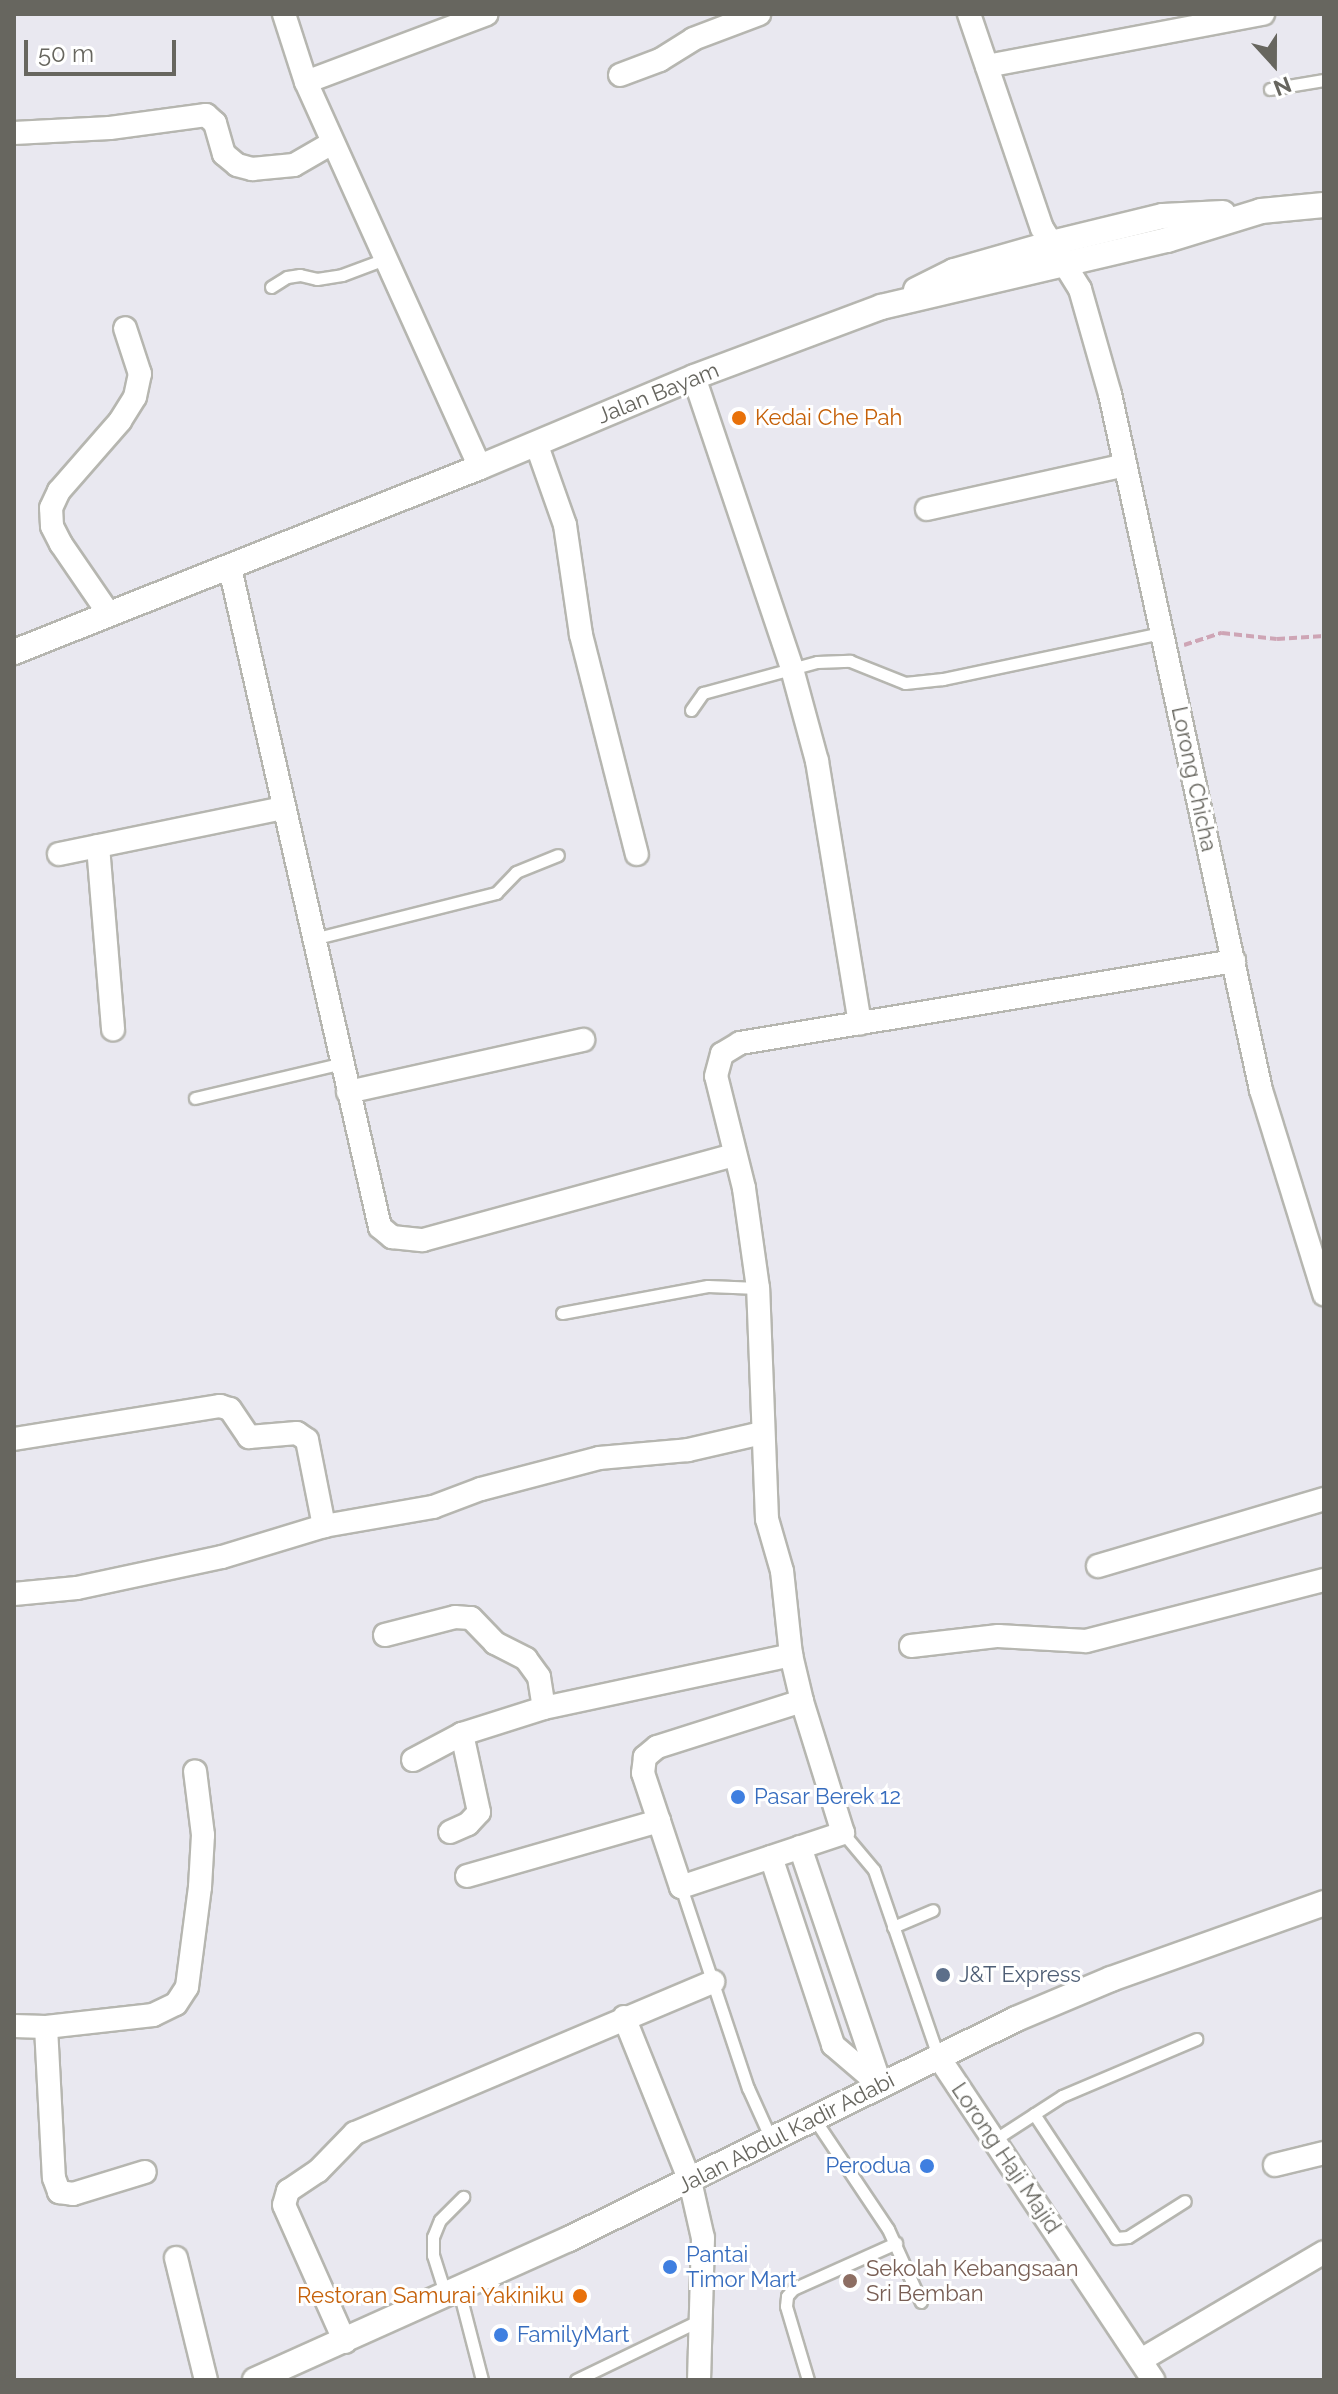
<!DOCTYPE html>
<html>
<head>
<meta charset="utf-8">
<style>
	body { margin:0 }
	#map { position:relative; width:1338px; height:2394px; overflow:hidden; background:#e9e8f0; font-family:Raleway,sans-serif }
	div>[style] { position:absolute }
	.path>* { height:4px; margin-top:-2px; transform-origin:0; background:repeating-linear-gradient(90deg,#cea5b5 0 8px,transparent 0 12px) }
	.roads { filter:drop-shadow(2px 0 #b6b6b0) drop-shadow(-2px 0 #b6b6b0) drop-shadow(0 2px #b6b6b0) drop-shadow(0 -2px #b6b6b0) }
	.service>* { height:11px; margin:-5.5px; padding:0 5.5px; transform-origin:5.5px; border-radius:5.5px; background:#fff }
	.minor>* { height:22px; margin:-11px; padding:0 11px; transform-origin:11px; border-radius:11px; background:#fff }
	.secondary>* { height:24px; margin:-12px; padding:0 12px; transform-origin:12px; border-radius:12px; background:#fff }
	.dots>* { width:22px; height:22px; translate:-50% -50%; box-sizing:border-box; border:4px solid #fff; border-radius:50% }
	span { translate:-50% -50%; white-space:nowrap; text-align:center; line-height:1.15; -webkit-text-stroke:6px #fff; paint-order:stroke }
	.street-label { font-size:22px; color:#67665f }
	.food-label { font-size:22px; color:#c56008 }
	.left { translate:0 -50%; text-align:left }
	.right { translate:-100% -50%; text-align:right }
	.shop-label { font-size:22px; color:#366cbe }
	.service-label { font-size:22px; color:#4e5e75 }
	.education-label { font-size:22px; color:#785e54 }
	.frame { position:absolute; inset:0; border:16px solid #67665f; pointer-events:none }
	.north { position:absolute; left:1234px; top:24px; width:80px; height:80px; -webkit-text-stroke:6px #fff; paint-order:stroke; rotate:159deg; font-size:22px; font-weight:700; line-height:32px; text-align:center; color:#67665f }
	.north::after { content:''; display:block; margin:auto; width:28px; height:36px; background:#67665f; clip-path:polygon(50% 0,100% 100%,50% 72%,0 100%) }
	.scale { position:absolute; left:24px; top:40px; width:152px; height:36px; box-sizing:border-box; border:4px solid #67665f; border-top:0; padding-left:10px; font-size:24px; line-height:28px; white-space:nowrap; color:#67665f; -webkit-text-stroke:6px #fff; paint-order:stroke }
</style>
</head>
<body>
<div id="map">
	<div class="path">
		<div style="left:1184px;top:645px;width:40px;rotate:-18deg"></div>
		<div style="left:1222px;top:633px;width:55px;rotate:6.2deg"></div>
		<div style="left:1277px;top:639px;width:47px;rotate:-3.7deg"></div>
	</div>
	<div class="roads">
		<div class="service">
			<div style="left:1270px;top:89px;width:55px;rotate:-9.5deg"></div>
			<div style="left:271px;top:287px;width:19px;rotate:-32deg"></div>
			<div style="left:287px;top:277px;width:13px;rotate:-9deg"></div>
			<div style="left:300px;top:275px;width:17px;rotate:13deg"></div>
			<div style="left:317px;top:279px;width:25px;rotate:-9deg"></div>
			<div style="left:342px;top:275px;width:46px;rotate:-20.4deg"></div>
			<div style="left:691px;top:710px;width:21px;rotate:-55deg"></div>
			<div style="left:703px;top:693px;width:118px;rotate:-15.2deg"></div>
			<div style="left:817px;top:662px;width:33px;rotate:-2deg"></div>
			<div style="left:850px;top:661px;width:59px;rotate:21.8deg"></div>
			<div style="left:905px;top:683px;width:38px;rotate:-6deg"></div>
			<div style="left:943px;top:679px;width:224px;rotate:-11.9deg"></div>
			<div style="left:317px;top:938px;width:185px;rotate:-14.1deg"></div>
			<div style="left:496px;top:893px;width:29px;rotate:-46deg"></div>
			<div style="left:516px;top:872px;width:45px;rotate:-22deg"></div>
			<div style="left:195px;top:1098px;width:152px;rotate:-13.3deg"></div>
			<div style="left:562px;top:1313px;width:148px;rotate:-10.5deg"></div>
			<div style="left:708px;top:1286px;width:50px;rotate:2.3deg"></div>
			<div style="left:843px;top:1833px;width:48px;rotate:50deg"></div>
			<div style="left:874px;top:1870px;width:197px;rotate:71deg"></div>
			<div style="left:681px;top:1887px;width:212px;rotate:71.6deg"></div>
			<div style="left:748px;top:2088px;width:56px;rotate:65.7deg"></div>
			<div style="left:893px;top:1927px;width:43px;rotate:-23deg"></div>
			<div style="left:1034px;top:2114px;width:149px;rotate:56.5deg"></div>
			<div style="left:1116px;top:2238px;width:12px;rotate:-5deg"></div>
			<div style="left:1128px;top:2237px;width:67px;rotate:-32.3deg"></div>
			<div style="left:815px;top:2120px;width:131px;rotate:56.2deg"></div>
			<div style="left:888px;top:2229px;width:80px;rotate:65.7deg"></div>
			<div style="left:994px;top:2140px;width:81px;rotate:-32.9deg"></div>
			<div style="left:1062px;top:2096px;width:146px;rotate:-23deg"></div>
			<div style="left:459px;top:2291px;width:92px;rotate:75.5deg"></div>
			<div style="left:446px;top:2296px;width:43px;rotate:-107.6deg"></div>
			<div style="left:433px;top:2255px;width:18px;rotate:-90deg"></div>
			<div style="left:433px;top:2237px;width:18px;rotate:-68deg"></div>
			<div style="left:440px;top:2220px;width:33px;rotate:-45deg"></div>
			<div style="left:576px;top:2380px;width:138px;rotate:-25.8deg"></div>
			<div style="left:808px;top:2380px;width:77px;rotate:-106.6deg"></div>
			<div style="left:786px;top:2306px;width:10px;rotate:-84deg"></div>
			<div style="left:787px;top:2296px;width:9px;rotate:-49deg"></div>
			<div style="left:793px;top:2289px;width:113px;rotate:-24.1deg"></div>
		</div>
		<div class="minor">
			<div style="left:284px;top:14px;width:71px;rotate:72.1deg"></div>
			<div style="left:306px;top:82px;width:422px;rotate:65.7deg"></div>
			<div style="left:969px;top:14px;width:226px;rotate:71.2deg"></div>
			<div style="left:1042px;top:228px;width:72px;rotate:58.1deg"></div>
			<div style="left:1080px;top:289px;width:109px;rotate:74.1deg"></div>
			<div style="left:1110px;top:394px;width:712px;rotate:77.76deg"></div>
			<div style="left:1261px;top:1090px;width:214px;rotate:72.8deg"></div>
			<div style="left:987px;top:66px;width:281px;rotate:-10.7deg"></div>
			<div style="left:620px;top:75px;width:43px;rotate:-20.6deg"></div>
			<div style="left:660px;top:60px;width:39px;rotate:-32deg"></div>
			<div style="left:693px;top:39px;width:71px;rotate:-20.7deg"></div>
			<div style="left:306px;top:82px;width:193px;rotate:-20.6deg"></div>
			<div style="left:14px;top:133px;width:96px;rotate:-3deg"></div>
			<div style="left:110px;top:128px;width:97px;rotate:-7.7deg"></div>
			<div style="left:206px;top:115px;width:12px;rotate:42deg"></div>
			<div style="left:215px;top:123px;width:32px;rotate:74deg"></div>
			<div style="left:224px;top:154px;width:17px;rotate:40deg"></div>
			<div style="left:237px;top:165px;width:16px;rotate:15deg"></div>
			<div style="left:252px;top:169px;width:42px;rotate:-5.4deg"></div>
			<div style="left:294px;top:165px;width:44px;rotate:-30.1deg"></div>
			<div style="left:694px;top:377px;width:308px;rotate:71.4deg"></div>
			<div style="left:792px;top:669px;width:95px;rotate:74.8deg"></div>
			<div style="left:817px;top:761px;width:266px;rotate:80.7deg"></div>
			<div style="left:536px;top:443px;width:87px;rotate:70.5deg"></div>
			<div style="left:565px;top:525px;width:111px;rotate:81.7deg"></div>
			<div style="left:581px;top:635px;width:226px;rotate:75.7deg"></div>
			<div style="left:927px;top:509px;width:203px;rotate:-12.5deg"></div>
			<div style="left:230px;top:568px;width:676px;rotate:77.18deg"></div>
			<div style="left:380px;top:1227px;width:16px;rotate:40deg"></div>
			<div style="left:392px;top:1237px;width:31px;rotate:6deg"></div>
			<div style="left:423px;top:1240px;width:321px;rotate:-15.3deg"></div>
			<div style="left:109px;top:614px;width:85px;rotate:-124.4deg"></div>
			<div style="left:61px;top:544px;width:20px;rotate:-117deg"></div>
			<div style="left:52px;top:526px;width:18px;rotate:-93deg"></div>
			<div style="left:51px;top:508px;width:19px;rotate:-65deg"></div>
			<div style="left:59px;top:491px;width:93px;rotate:-48.9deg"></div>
			<div style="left:120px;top:421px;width:28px;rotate:-58deg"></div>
			<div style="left:135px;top:397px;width:24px;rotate:-78deg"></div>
			<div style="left:140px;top:374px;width:48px;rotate:-108.1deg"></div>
			<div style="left:98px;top:846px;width:184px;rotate:85.3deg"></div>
			<div style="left:59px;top:854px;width:229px;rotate:-11.6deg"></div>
			<div style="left:348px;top:1092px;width:241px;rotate:-12.5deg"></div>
			<div style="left:14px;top:1439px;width:209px;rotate:-9.1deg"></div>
			<div style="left:220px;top:1406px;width:10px;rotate:17deg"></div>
			<div style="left:230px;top:1409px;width:34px;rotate:56deg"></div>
			<div style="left:249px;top:1437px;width:48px;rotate:-4.8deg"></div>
			<div style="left:297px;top:1433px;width:12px;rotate:35deg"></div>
			<div style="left:307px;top:1440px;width:88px;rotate:78.8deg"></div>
			<div style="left:1098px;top:1566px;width:236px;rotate:-16.5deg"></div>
			<div style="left:14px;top:1594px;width:63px;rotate:-5.4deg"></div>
			<div style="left:77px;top:1588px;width:148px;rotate:-12.1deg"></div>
			<div style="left:222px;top:1557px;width:107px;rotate:-16.9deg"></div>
			<div style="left:324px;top:1526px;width:111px;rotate:-9.9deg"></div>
			<div style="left:433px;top:1507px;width:51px;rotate:-20.6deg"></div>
			<div style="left:481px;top:1489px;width:122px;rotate:-14.7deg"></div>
			<div style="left:599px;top:1458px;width:89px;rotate:-5.1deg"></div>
			<div style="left:688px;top:1450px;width:76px;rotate:-12.9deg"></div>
			<div style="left:385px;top:1635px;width:72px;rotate:-14.4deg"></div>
			<div style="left:455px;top:1617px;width:16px;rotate:4deg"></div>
			<div style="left:471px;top:1618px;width:35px;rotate:46deg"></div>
			<div style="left:495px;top:1643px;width:35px;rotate:27deg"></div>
			<div style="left:526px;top:1659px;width:22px;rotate:54deg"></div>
			<div style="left:539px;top:1677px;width:31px;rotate:81deg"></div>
			<div style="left:911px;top:1646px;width:88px;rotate:-6.6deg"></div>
			<div style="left:998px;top:1636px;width:88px;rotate:3.3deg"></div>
			<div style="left:1086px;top:1641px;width:246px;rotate:-14.4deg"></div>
			<div style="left:802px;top:1701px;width:152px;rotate:162.4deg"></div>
			<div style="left:657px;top:1747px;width:16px;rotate:140deg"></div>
			<div style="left:645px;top:1757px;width:16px;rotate:97deg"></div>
			<div style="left:643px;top:1773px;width:120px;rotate:71.6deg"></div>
			<div style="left:681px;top:1887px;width:171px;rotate:-18.4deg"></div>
			<div style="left:843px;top:1833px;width:138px;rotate:-107.3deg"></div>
			<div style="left:802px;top:1701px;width:47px;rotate:-103.4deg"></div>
			<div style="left:791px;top:1655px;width:84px;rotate:-96.1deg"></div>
			<div style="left:782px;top:1571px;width:54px;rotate:-106.1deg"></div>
			<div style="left:767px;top:1519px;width:231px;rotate:-92.2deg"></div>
			<div style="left:758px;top:1288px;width:101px;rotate:-98deg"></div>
			<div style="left:744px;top:1188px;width:115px;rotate:-104deg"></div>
			<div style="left:716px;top:1076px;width:23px;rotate:-75deg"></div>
			<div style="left:722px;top:1054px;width:21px;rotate:-31deg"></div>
			<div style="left:740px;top:1043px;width:501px;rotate:-9.42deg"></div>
			<div style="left:413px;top:1760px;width:55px;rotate:-28deg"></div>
			<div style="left:450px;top:1832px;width:20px;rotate:-24deg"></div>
			<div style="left:468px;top:1824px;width:16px;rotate:-47deg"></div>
			<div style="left:479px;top:1812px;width:80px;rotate:-102.3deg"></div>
			<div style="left:462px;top:1734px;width:86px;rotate:-17.6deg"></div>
			<div style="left:544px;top:1708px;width:253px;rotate:-12.1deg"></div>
			<div style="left:800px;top:1847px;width:250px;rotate:71.3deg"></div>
			<div style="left:771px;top:1857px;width:198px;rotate:71.7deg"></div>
			<div style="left:833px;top:2045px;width:63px;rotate:40.5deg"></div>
			<div style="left:467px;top:1876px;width:200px;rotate:-16deg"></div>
			<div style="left:624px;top:2017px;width:177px;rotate:68.1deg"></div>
			<div style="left:690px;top:2181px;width:58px;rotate:77.2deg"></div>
			<div style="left:703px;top:2238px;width:142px;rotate:91.6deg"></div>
			<div style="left:14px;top:2026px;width:32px;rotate:2deg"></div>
			<div style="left:46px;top:2027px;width:108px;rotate:-6.4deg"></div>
			<div style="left:153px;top:2015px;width:25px;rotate:-26deg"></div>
			<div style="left:176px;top:2004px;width:20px;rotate:-57deg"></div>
			<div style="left:187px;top:1987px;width:101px;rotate:-82.6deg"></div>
			<div style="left:200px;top:1887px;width:52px;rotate:-86.7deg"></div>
			<div style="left:203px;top:1835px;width:64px;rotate:-97.1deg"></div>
			<div style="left:46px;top:2027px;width:151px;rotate:87deg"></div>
			<div style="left:54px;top:2178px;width:15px;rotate:70deg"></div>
			<div style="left:59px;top:2192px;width:14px;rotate:8deg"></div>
			<div style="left:73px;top:2194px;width:75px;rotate:-17deg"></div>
			<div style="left:938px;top:2056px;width:389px;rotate:56.4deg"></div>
			<div style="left:1275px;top:2165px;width:50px;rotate:-13.8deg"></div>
			<div style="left:176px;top:2258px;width:126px;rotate:76.2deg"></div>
			<div style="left:345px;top:2342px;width:150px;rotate:-114deg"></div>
			<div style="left:284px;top:2205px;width:15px;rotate:-74deg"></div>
			<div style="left:288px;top:2191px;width:36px;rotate:-34deg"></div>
			<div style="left:318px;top:2171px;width:53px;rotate:-45.8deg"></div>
			<div style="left:355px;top:2133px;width:389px;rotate:-22.9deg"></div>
			<div style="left:1141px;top:2360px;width:212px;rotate:-30.5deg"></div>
		</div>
		<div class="secondary">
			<div style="left:916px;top:290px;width:42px;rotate:-26.6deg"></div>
			<div style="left:954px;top:271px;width:102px;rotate:-15.9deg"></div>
			<div style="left:1052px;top:243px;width:114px;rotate:-13.7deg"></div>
			<div style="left:1163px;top:216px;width:60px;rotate:-2.9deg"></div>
			<div style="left:14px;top:652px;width:501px;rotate:-21.65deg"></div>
			<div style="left:480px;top:467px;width:232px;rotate:-22.8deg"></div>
			<div style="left:694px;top:377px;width:200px;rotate:-20.5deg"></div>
			<div style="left:881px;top:307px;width:294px;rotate:-13.2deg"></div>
			<div style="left:1167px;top:240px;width:98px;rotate:-17.1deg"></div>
			<div style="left:1261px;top:211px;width:63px;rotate:-5.4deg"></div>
			<div style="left:255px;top:2380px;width:344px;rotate:-24.2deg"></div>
			<div style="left:569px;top:2239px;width:498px;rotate:-26.2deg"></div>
			<div style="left:1016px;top:2019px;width:103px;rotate:-22.8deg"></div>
			<div style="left:1111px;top:1979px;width:226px;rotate:-19.6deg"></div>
		</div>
	</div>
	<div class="dots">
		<div style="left:739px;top:418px;background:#e8710a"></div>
		<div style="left:738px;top:1797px;background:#3f7fe0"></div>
		<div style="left:943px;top:1975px;background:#5c6f8a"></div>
		<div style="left:927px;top:2166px;background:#3f7fe0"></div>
		<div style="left:670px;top:2267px;background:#3f7fe0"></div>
		<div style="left:850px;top:2281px;background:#8d6e63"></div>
		<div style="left:580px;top:2296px;background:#e8710a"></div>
		<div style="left:501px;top:2335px;background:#3f7fe0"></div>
	</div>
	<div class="street-label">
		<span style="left:658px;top:393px;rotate:-22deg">Jalan Bayam</span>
		<span style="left:1194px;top:779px;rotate:78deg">Lorong Chicha</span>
		<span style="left:786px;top:2133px;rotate:-27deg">Jalan Abdul Kadir Adabi</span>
		<span style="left:1006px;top:2158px;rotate:56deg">Lorong Haji Majid</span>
	</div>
	<div class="food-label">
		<span class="left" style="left:755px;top:418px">Kedai Che Pah</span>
		<span class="right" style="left:564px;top:2296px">Restoran Samurai Yakiniku</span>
	</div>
	<div class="shop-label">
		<span class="left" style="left:754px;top:1797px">Pasar Berek 12</span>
		<span class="right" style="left:911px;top:2166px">Perodua</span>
		<span class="left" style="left:686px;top:2267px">Pantai<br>Timor Mart</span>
		<span class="left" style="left:517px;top:2335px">FamilyMart</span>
	</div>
	<div class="service-label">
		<span class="left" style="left:959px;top:1975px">J&amp;T Express</span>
	</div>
	<div class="education-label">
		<span class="left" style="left:866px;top:2281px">Sekolah Kebangsaan<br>Sri Bemban</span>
	</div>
	<div class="frame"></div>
	<div class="north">N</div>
	<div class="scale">50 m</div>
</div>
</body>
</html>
